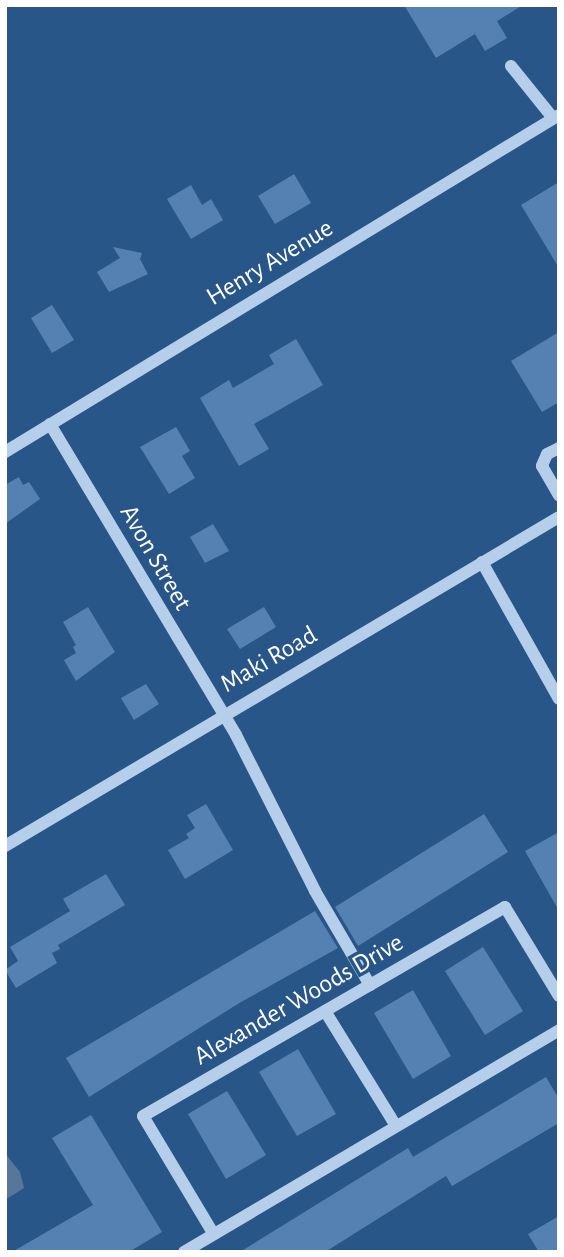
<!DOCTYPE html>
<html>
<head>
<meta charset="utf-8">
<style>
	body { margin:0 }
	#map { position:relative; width:564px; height:1257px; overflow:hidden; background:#285689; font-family:"Alegreya Sans",sans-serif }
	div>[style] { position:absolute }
	.water>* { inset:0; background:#57769a }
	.building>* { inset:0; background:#5581b2 }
	.minor>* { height:12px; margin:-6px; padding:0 6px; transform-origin:6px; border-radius:6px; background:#b5cee9 }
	span { translate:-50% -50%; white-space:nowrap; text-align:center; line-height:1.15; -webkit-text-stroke:7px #285689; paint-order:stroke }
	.street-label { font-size:26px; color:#fff }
	.frame { position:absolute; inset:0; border:7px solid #fff; pointer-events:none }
</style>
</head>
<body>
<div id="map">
	<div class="water">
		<div style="clip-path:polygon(5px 1153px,20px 1172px,24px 1188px,5px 1200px)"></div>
	</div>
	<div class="building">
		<div style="clip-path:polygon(404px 5px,523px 5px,497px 21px,507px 38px,485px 51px,475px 34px,436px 58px)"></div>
		<div style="clip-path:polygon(294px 174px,311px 203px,275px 224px,258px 196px)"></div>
		<div style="clip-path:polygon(559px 182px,559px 268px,521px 205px)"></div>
		<div style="clip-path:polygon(191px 185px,202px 205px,211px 199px,223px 220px,191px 239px,167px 199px)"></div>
		<div style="clip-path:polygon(113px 247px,142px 253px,140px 259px,148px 274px,109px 292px,97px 272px,120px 258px)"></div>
		<div style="clip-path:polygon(52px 305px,74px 340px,52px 353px,31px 318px)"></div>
		<div style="clip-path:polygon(559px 332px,559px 402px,542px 412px,511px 361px)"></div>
		<div style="clip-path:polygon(296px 339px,323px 385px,254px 424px,269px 449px,239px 466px,200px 398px,229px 380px,233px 388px,274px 364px,269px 355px)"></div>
		<div style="clip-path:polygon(176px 427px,190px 451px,182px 456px,195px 478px,169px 494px,140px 447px)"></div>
		<div style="clip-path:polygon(19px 477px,23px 485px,29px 482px,40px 499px,5px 524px,5px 485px)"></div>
		<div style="clip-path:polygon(213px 524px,229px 551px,205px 563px,190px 537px)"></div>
		<div style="clip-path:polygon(88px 607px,115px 652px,76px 681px,64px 660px,76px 653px,73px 647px,76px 645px,63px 622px)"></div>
		<div style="clip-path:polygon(264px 607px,276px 627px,240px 649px,227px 629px)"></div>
		<div style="clip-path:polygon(146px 684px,159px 704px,134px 720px,121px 698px)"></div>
		<div style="clip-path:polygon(206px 804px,233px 850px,185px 879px,168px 850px,189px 838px,186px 834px,195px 828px,187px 815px)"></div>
		<div style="clip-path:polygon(484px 814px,508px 852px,358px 946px,335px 907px)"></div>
		<div style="clip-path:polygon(559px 832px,559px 911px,525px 851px)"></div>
		<div style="clip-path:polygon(106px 874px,125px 905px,58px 945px,60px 949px,52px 953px,57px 963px,16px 988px,5px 970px,18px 961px,10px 947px,70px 911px,63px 899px)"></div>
		<div style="clip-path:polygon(315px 911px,338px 948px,241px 1002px,89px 1097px,66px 1058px)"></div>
		<div style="clip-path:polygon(483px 947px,523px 1011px,485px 1035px,445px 971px)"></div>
		<div style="clip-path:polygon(413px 990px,451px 1056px,413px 1079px,374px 1013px)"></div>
		<div style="clip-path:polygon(298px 1049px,336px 1114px,297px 1136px,259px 1072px)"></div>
		<div style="clip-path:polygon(546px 1077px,559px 1099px,559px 1123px,452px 1186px,446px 1176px,325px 1252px,240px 1252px,408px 1148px,413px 1157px)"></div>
		<div style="clip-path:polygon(227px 1091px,266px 1155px,226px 1179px,188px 1114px)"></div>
		<div style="clip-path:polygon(91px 1115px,162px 1232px,129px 1252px,12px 1252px,93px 1205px,52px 1138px)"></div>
		<div style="clip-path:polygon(559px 1216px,559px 1252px,539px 1252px,528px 1234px)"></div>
	</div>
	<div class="minor">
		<div style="left:511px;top:66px;width:67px;rotate:51.1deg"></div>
		<div style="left:50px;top:424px;width:362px;rotate:59.1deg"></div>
		<div style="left:236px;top:735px;width:175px;rotate:63.1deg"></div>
		<div style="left:315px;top:891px;width:109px;rotate:59.7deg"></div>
		<div style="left:559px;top:448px;width:13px;rotate:153deg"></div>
		<div style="left:547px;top:454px;width:13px;rotate:113deg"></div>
		<div style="left:542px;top:466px;width:34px;rotate:60deg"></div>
		<div style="left:5px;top:452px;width:648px;rotate:-31.31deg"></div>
		<div style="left:482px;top:562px;width:157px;rotate:60.7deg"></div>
		<div style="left:5px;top:846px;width:644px;rotate:-30.7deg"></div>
		<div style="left:325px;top:1011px;width:135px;rotate:58.3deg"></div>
		<div style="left:213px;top:1233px;width:136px;rotate:-120.9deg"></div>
		<div style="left:143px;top:1116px;width:418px;rotate:-30deg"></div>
		<div style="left:505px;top:907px;width:104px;rotate:58.8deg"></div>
		<div style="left:184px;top:1252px;width:436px;rotate:-30.6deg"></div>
	</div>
	<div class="street-label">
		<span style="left:270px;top:263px;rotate:-31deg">Henry Avenue</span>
		<span style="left:155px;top:558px;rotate:60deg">Avon Street</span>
		<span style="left:269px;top:660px;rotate:-30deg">Maki Road</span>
		<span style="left:299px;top:1000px;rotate:-30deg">Alexander Woods Drive</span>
	</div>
	<div class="frame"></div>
</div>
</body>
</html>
